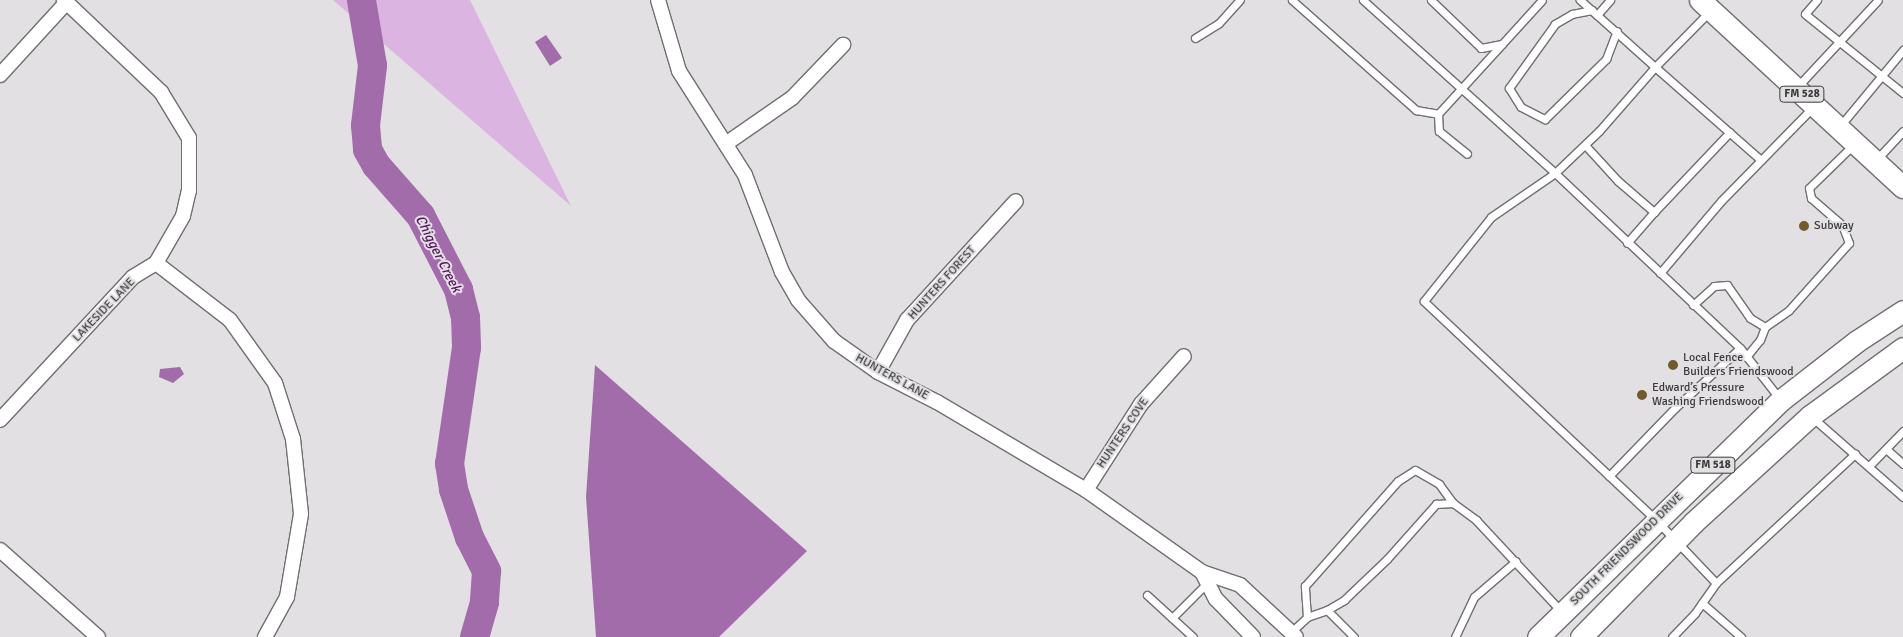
<!DOCTYPE html>
<html>
<head>
<meta charset="utf-8">
<style>
	body { margin:0 }
	#map { position:relative; width:1903px; height:637px; overflow:hidden; background:#e2e0e2; font-family:Signika,sans-serif }
	div>[style] { position:absolute }
	.green>* { inset:0; background:#dcb4e1 }
	.water>* { inset:0; background:#a16ca9 }
	.river>* { height:29px; margin:-14.5px; padding:0 14.5px; transform-origin:14.5px; border-radius:14.5px; background:#a16ca9 }
	.roads { filter:drop-shadow(1px 0 #706e71) drop-shadow(-1px 0 #706e71) drop-shadow(0 1px #706e71) drop-shadow(0 -1px #706e71) }
	.lane>* { height:7px; margin:-3.5px; padding:0 3.5px; transform-origin:3.5px; border-radius:3.5px; background:#fff }
	.street>* { height:14px; margin:-7px; padding:0 7px; transform-origin:7px; border-radius:7px; background:#fff }
	.primary>* { height:21px; margin:-10.5px; padding:0 10.5px; transform-origin:10.5px; border-radius:10.5px; background:#fff }
	.dots>* { width:14px; height:14px; translate:-50% -50%; box-sizing:border-box; border:2px solid #e2e0e2; border-radius:50% }
	span { translate:-50% -50%; white-space:nowrap; text-align:center; line-height:1.15; -webkit-text-stroke:4px #e2e0e2; paint-order:stroke }
	.shield-label span { padding:1px 4px; background:#e2e0e2; border:1px solid; border-radius:4px; -webkit-text-stroke-width:0 }
	.shield-label { font-size:11px; color:#3c3c3d; font-weight:700 }
	.poi-label { font-size:12px; color:#3c3c3d }
	.left { translate:0 -50%; text-align:left }
	.street-label { font-size:12px; color:#3c3c3d }
	.water-label { font-size:14px; color:#581461; font-style:italic }
</style>
</head>
<body>
<div id="map">
	<div class="green">
		<div style="clip-path:polygon(333px 0,470px 0,571px 206px)"></div>
	</div>
	<div class="water">
		<div style="clip-path:polygon(546px 35px,562px 58px,550px 66px,535px 42px)"></div>
		<div style="clip-path:polygon(595px 365px,807px 551px,719px 637px,596px 637px,586px 497px)"></div>
		<div style="clip-path:polygon(180px 367px,184px 374px,173px 383px,159px 377px,160px 369px)"></div>
	</div>
	<div class="river">
		<div style="left:361px;top:0;width:66px;rotate:80.4deg"></div>
		<div style="left:372px;top:65px;width:60px;rotate:96.7deg"></div>
		<div style="left:365px;top:125px;width:24px;rotate:85deg"></div>
		<div style="left:367px;top:149px;width:18px;rotate:61deg"></div>
		<div style="left:376px;top:165px;width:67px;rotate:48.7deg"></div>
		<div style="left:420px;top:215px;width:83px;rotate:62.8deg"></div>
		<div style="left:458px;top:289px;width:29px;rotate:76deg"></div>
		<div style="left:465px;top:317px;width:30px;rotate:88deg"></div>
		<div style="left:466px;top:347px;width:117px;rotate:98.3deg"></div>
		<div style="left:449px;top:463px;width:26px;rotate:81deg"></div>
		<div style="left:453px;top:489px;width:51px;rotate:71.6deg"></div>
		<div style="left:469px;top:537px;width:38px;rotate:63deg"></div>
		<div style="left:486px;top:571px;width:31px;rotate:94deg"></div>
		<div style="left:484px;top:602px;width:36px;rotate:106deg"></div>
	</div>
	<div class="roads">
		<div class="lane">
			<div style="left:1292px;top:0;width:166px;rotate:41.6deg"></div>
			<div style="left:1416px;top:110px;width:22px;rotate:10deg"></div>
			<div style="left:1438px;top:114px;width:95px;rotate:-47.6deg"></div>
			<div style="left:1363px;top:0;width:258px;rotate:42deg"></div>
			<div style="left:1555px;top:173px;width:61px;rotate:-43.7deg"></div>
			<div style="left:1599px;top:131px;width:85px;rotate:-48.8deg"></div>
			<div style="left:1655px;top:67px;width:101px;rotate:-138.2deg"></div>
			<div style="left:1431px;top:0;width:69px;rotate:43.8deg"></div>
			<div style="left:1481px;top:48px;width:21px;rotate:-11deg"></div>
			<div style="left:1502px;top:44px;width:59px;rotate:-47.7deg"></div>
			<div style="left:1817px;top:0;width:18px;rotate:131deg"></div>
			<div style="left:1805px;top:14px;width:126px;rotate:38.9deg"></div>
			<div style="left:1592px;top:10px;width:20px;rotate:169deg"></div>
			<div style="left:1572px;top:14px;width:20px;rotate:150deg"></div>
			<div style="left:1555px;top:24px;width:79px;rotate:125.7deg"></div>
			<div style="left:1509px;top:88px;width:22px;rotate:58deg"></div>
			<div style="left:1521px;top:107px;width:27px;rotate:27deg"></div>
			<div style="left:1545px;top:119px;width:86px;rotate:-44.5deg"></div>
			<div style="left:1606px;top:59px;width:30px;rotate:-69deg"></div>
			<div style="left:1709px;top:12px;width:77px;rotate:134.5deg"></div>
			<div style="left:1655px;top:67px;width:141px;rotate:41.3deg"></div>
			<div style="left:1597px;top:15px;width:20px;rotate:-49deg"></div>
			<div style="left:1195px;top:38px;width:28px;rotate:-32deg"></div>
			<div style="left:1219px;top:23px;width:31px;rotate:-48deg"></div>
			<div style="left:1798px;top:86px;width:117px;rotate:-47.1deg"></div>
			<div style="left:1438px;top:114px;width:17px;rotate:87deg"></div>
			<div style="left:1439px;top:131px;width:36px;rotate:39deg"></div>
			<div style="left:1840px;top:126px;width:99px;rotate:-50.3deg"></div>
			<div style="left:1585px;top:145px;width:49px;rotate:47.5deg"></div>
			<div style="left:1618px;top:181px;width:48px;rotate:40.7deg"></div>
			<div style="left:1654px;top:212px;width:41px;rotate:131.1deg"></div>
			<div style="left:1877px;top:159px;width:38px;rotate:-47deg"></div>
			<div style="left:1654px;top:212px;width:110px;rotate:-46.5deg"></div>
			<div style="left:1660px;top:273px;width:94px;rotate:-49.7deg"></div>
			<div style="left:1721px;top:201px;width:133px;rotate:-45.6deg"></div>
			<div style="left:1693px;top:305px;width:28px;rotate:-42deg"></div>
			<div style="left:1714px;top:286px;width:13px;rotate:-4deg"></div>
			<div style="left:1727px;top:285px;width:40px;rotate:55.1deg"></div>
			<div style="left:1750px;top:318px;width:17px;rotate:31deg"></div>
			<div style="left:1765px;top:327px;width:29px;rotate:-35deg"></div>
			<div style="left:1789px;top:310px;width:90px;rotate:-48.2deg"></div>
			<div style="left:1849px;top:243px;width:19px;rotate:-111deg"></div>
			<div style="left:1842px;top:225px;width:41px;rotate:-138.9deg"></div>
			<div style="left:1811px;top:198px;width:10px;rotate:-101deg"></div>
			<div style="left:1809px;top:188px;width:62px;rotate:-44.3deg"></div>
			<div style="left:1746px;top:357px;width:22px;rotate:-51deg"></div>
			<div style="left:1760px;top:340px;width:14px;rotate:-69deg"></div>
			<div style="left:1813px;top:418px;width:120px;rotate:41.3deg"></div>
			<div style="left:1886px;top:449px;width:23px;rotate:41deg"></div>
			<div style="left:1869px;top:466px;width:49px;rotate:-45.8deg"></div>
			<div style="left:1609px;top:476px;width:95px;rotate:-45.9deg"></div>
			<div style="left:1675px;top:408px;width:88px;rotate:-42.7deg"></div>
			<div style="left:1716px;top:583px;width:190px;rotate:-42.9deg"></div>
			<div style="left:1147px;top:595px;width:62px;rotate:42.4deg"></div>
			<div style="left:1702px;top:603px;width:52px;rotate:41.1deg"></div>
			<div style="left:1327px;top:610px;width:38px;rotate:45deg"></div>
			<div style="left:1307px;top:617px;width:31px;rotate:-94deg"></div>
			<div style="left:1305px;top:586px;width:140px;rotate:-48.5deg"></div>
			<div style="left:1398px;top:481px;width:20px;rotate:-33deg"></div>
			<div style="left:1415px;top:470px;width:28px;rotate:30deg"></div>
			<div style="left:1439px;top:484px;width:24px;rotate:54deg"></div>
			<div style="left:1172px;top:618px;width:49px;rotate:-45deg"></div>
			<div style="left:1289px;top:634px;width:25px;rotate:-43deg"></div>
			<div style="left:1307px;top:617px;width:21px;rotate:-19deg"></div>
			<div style="left:1327px;top:610px;width:20px;rotate:-30deg"></div>
			<div style="left:1344px;top:600px;width:59px;rotate:-43.6deg"></div>
			<div style="left:1387px;top:559px;width:74px;rotate:-48.3deg"></div>
			<div style="left:1436px;top:504px;width:17px;rotate:-3deg"></div>
			<div style="left:1453px;top:503px;width:29px;rotate:36deg"></div>
			<div style="left:1476px;top:520px;width:125px;rotate:47deg"></div>
			<div style="left:1455px;top:637px;width:44px;rotate:-64.6deg"></div>
			<div style="left:1474px;top:597px;width:55px;rotate:-40.6deg"></div>
			<div style="left:1672px;top:637px;width:33px;rotate:-46deg"></div>
			<div style="left:1695px;top:613px;width:37px;rotate:-55deg"></div>
			<div style="left:1716px;top:583px;width:87px;rotate:-133.6deg"></div>
			<div style="left:1656px;top:520px;width:319px;rotate:-136.7deg"></div>
			<div style="left:1424px;top:301px;width:107px;rotate:-51.4deg"></div>
			<div style="left:1491px;top:217px;width:78px;rotate:-34.5deg"></div>
			<div style="left:1555px;top:173px;width:255px;rotate:43.4deg"></div>
			<div style="left:1740px;top:348px;width:63px;rotate:52deg"></div>
		</div>
		<div class="street">
			<div style="left:658px;top:0;width:74px;rotate:73.5deg"></div>
			<div style="left:679px;top:71px;width:123px;rotate:57.6deg"></div>
			<div style="left:745px;top:175px;width:104px;rotate:69.1deg"></div>
			<div style="left:782px;top:272px;width:32px;rotate:60deg"></div>
			<div style="left:798px;top:300px;width:55px;rotate:48.7deg"></div>
			<div style="left:834px;top:341px;width:54px;rotate:35.2deg"></div>
			<div style="left:878px;top:372px;width:66px;rotate:27deg"></div>
			<div style="left:937px;top:402px;width:173px;rotate:30.6deg"></div>
			<div style="left:1086px;top:490px;width:142px;rotate:35.3deg"></div>
			<div style="left:1202px;top:572px;width:40px;rotate:18.9deg"></div>
			<div style="left:1240px;top:585px;width:76px;rotate:42.9deg"></div>
			<div style="left:0;top:75px;width:98px;rotate:-47.5deg"></div>
			<div style="left:727px;top:143px;width:79px;rotate:-34.7deg"></div>
			<div style="left:792px;top:98px;width:74px;rotate:-46.1deg"></div>
			<div style="left:156px;top:263px;width:93px;rotate:37.6deg"></div>
			<div style="left:230px;top:320px;width:77px;rotate:54.5deg"></div>
			<div style="left:275px;top:383px;width:59px;rotate:72.2deg"></div>
			<div style="left:293px;top:439px;width:75px;rotate:83.9deg"></div>
			<div style="left:301px;top:514px;width:84px;rotate:99.6deg"></div>
			<div style="left:287px;top:597px;width:46px;rotate:118.8deg"></div>
			<div style="left:878px;top:372px;width:60px;rotate:-60.9deg"></div>
			<div style="left:907px;top:320px;width:161px;rotate:-47.5deg"></div>
			<div style="left:0;top:420px;width:195px;rotate:-47.1deg"></div>
			<div style="left:133px;top:277px;width:27px;rotate:-31deg"></div>
			<div style="left:156px;top:263px;width:54px;rotate:-60.1deg"></div>
			<div style="left:183px;top:216px;width:26px;rotate:-77deg"></div>
			<div style="left:189px;top:191px;width:53px;rotate:-90deg"></div>
			<div style="left:189px;top:138px;width:54px;rotate:-121.3deg"></div>
			<div style="left:161px;top:92px;width:134px;rotate:-136.5deg"></div>
			<div style="left:1086px;top:490px;width:102px;rotate:-57.4deg"></div>
			<div style="left:1141px;top:404px;width:64px;rotate:-48.1deg"></div>
			<div style="left:0;top:550px;width:131px;rotate:41.6deg"></div>
			<div style="left:1202px;top:572px;width:30px;rotate:63deg"></div>
			<div style="left:1216px;top:599px;width:53px;rotate:45.8deg"></div>
		</div>
		<div class="primary">
			<div style="left:1700px;top:0;width:276px;rotate:42.7deg"></div>
			<div style="left:1538px;top:637px;width:339px;rotate:-44.3deg"></div>
			<div style="left:1781px;top:400px;width:96px;rotate:-37.8deg"></div>
			<div style="left:1857px;top:341px;width:55px;rotate:-33.1deg"></div>
			<div style="left:1581px;top:637px;width:161px;rotate:-45.5deg"></div>
			<div style="left:1694px;top:522px;width:157px;rotate:-42.4deg"></div>
			<div style="left:1810px;top:416px;width:115px;rotate:-36.2deg"></div>
		</div>
	</div>
	<div class="dots">
		<div style="left:1804px;top:226px;background:#705b2a"></div>
		<div style="left:1673px;top:365px;background:#705b2a"></div>
		<div style="left:1642px;top:395px;background:#705b2a"></div>
	</div>
	<div class="shield-label">
		<span style="left:1802px;top:94px">FM 528</span>
		<span style="left:1713px;top:465px">FM 518</span>
	</div>
	<div class="poi-label">
		<span class="left" style="left:1814px;top:226px">Subway</span>
		<span class="left" style="left:1683px;top:365px">Local Fence<br>Builders Friendswood</span>
		<span class="left" style="left:1652px;top:395px">Edward’s Pressure<br>Washing Friendswood</span>
	</div>
	<div class="street-label">
		<span style="left:942px;top:283px;rotate:-48deg">HUNTERS FOREST</span>
		<span style="left:104px;top:310px;rotate:-46deg">LAKESIDE LANE</span>
		<span style="left:892px;top:377px;rotate:29deg">HUNTERS LANE</span>
		<span style="left:1123px;top:433px;rotate:-56deg">HUNTERS COVE</span>
		<span style="left:1627px;top:549px;rotate:-45deg">SOUTH FRIENDSWOOD DRIVE</span>
	</div>
	<div class="water-label">
		<span style="left:438px;top:254px;rotate:63deg">Chigger Creek</span>
	</div>
</div>
</body>
</html>
